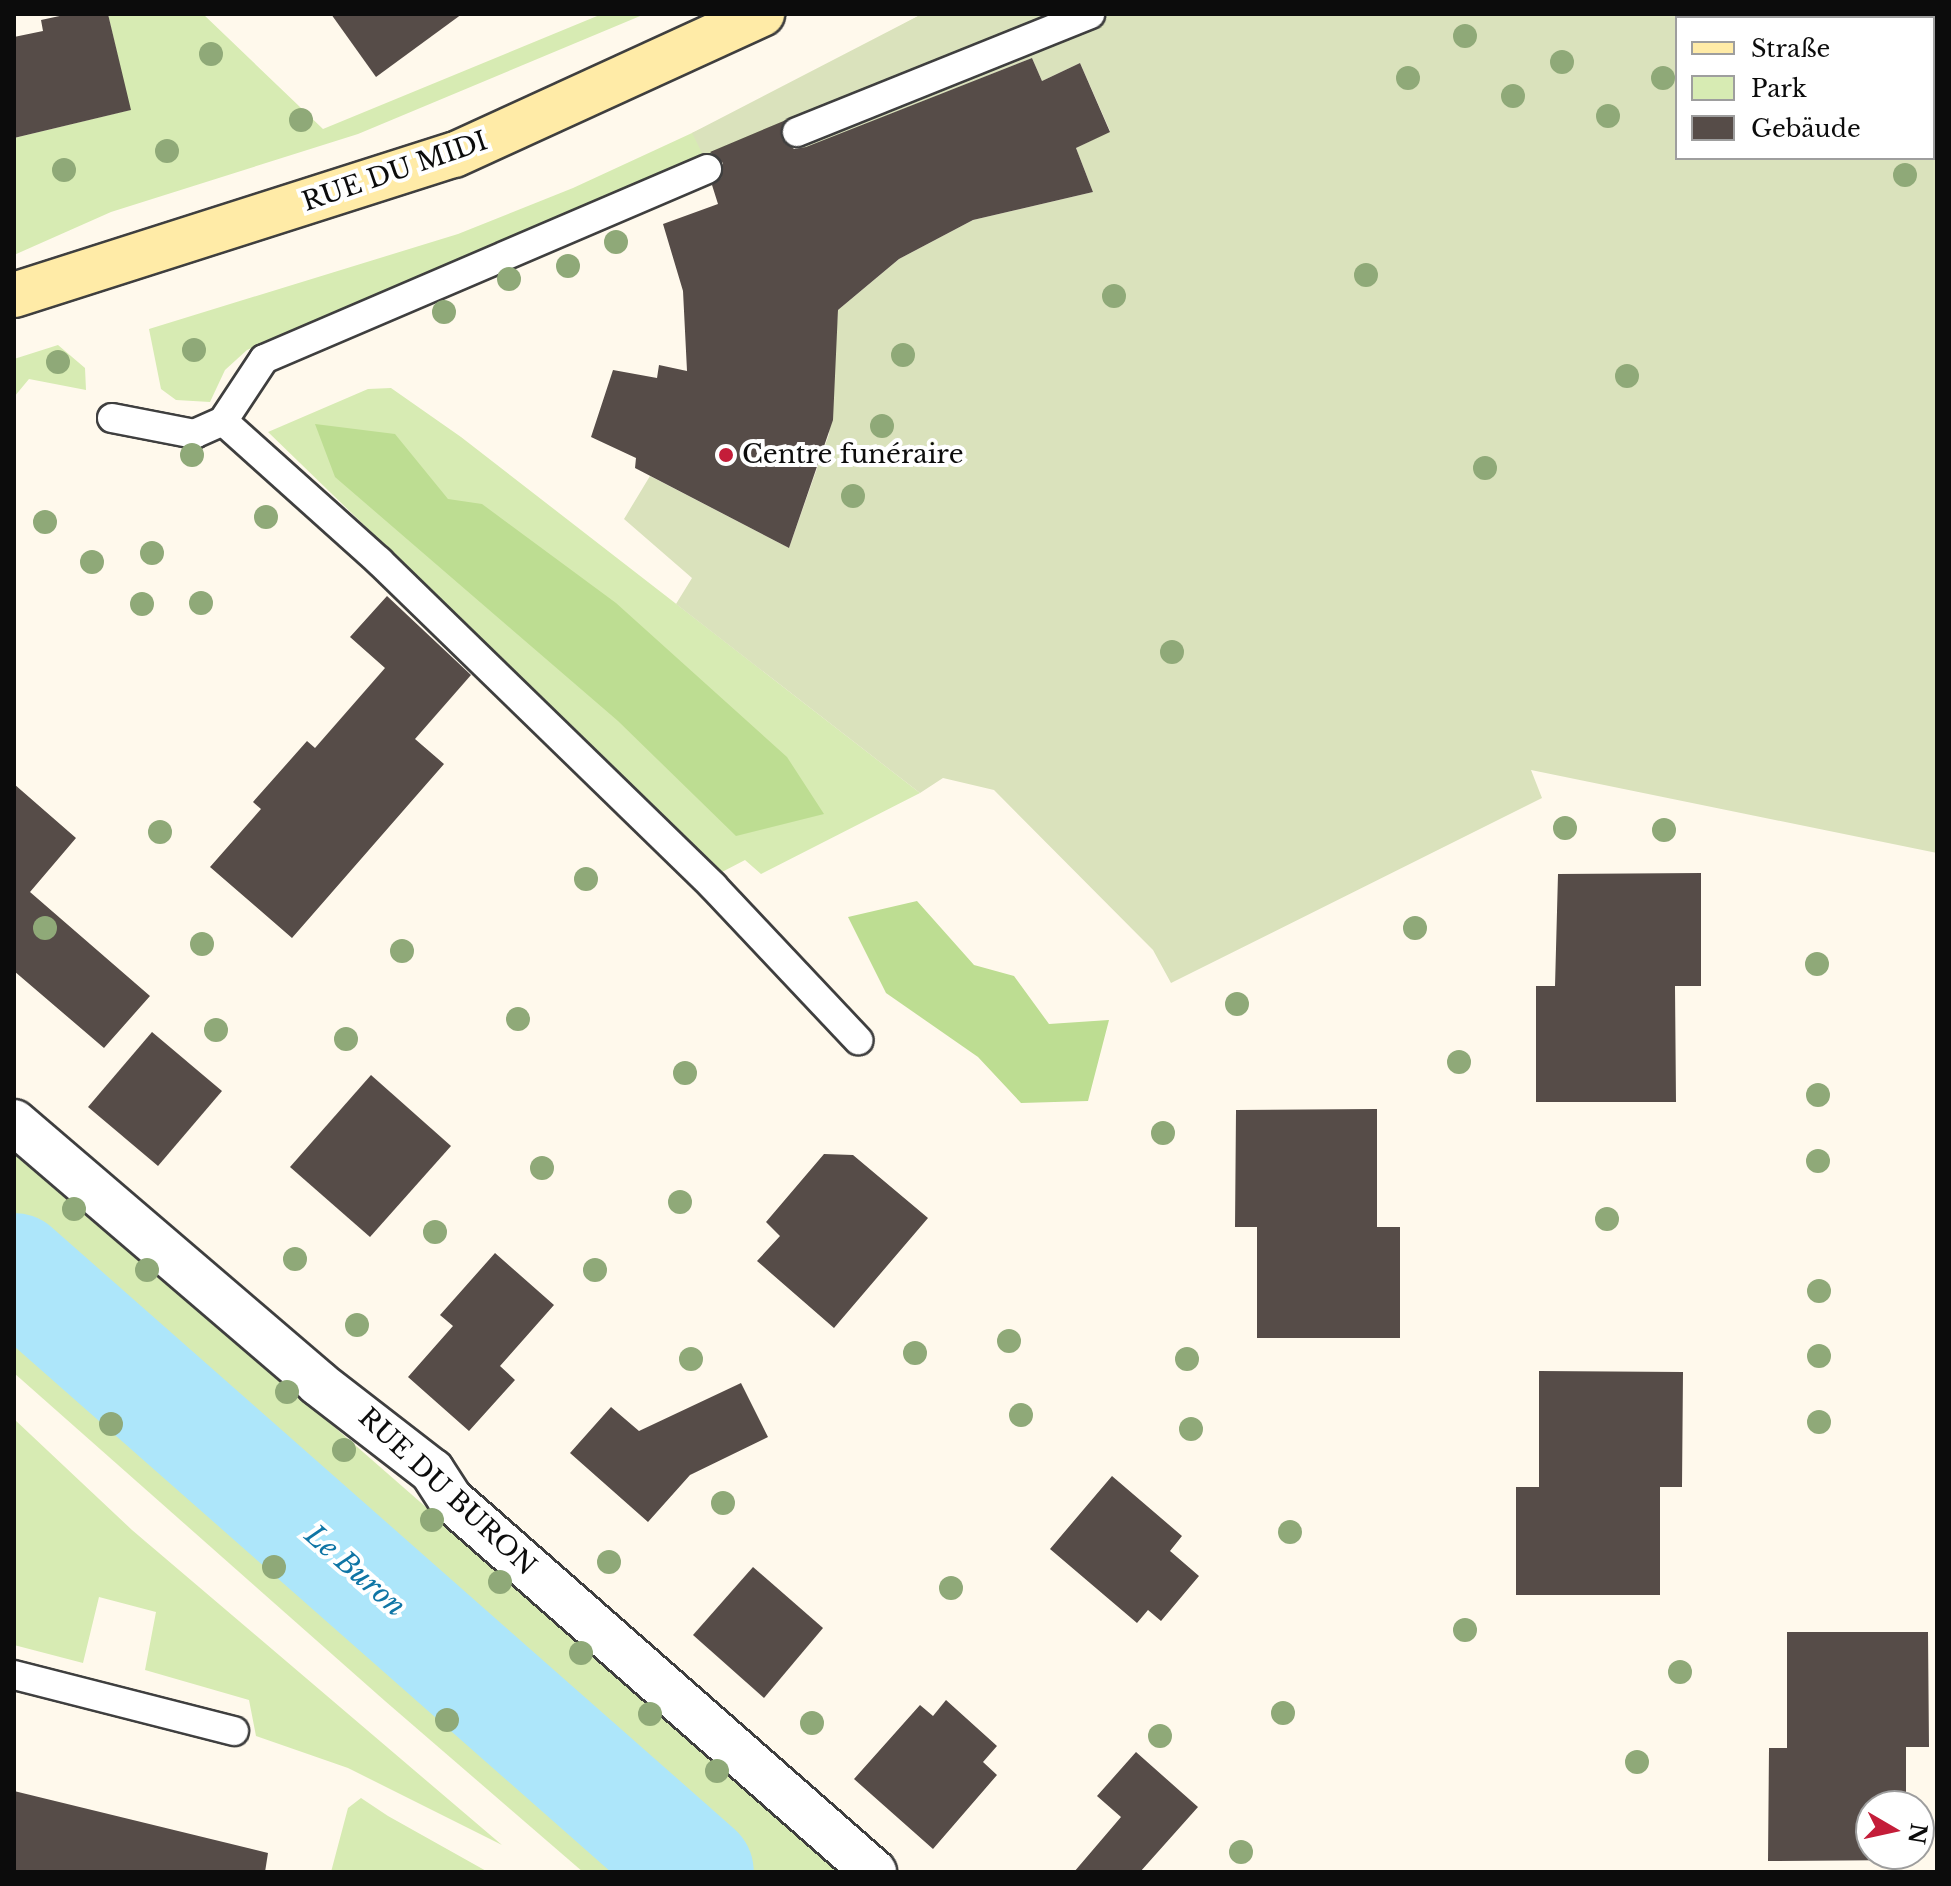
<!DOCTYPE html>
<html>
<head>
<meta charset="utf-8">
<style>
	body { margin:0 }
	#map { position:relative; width:1951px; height:1886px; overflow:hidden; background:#fff9ec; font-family:"Libre Baskerville",serif }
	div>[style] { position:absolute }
	.green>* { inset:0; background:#d7ebb3 }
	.forest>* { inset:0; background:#bddd92 }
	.cemetery>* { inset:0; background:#dae2bc }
	.river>* { height:114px; margin:-57px; padding:0 57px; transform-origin:57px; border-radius:57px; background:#ade6fa }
	.building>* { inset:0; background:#564c48 }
	.roads { filter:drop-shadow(2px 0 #3f3f3f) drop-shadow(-2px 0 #3f3f3f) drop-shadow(0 2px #3f3f3f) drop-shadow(0 -2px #3f3f3f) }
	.lane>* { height:28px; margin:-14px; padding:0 14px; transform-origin:14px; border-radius:14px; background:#fff }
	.street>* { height:44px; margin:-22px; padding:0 22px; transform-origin:22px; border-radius:22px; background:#fff }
	.secondary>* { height:44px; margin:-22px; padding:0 22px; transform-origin:22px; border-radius:22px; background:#ffeba7 }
	.trees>* { width:24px; height:24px; margin:-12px; border-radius:50%; background:#8fa978 }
	.dots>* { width:22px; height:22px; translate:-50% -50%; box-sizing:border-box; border:4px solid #fff; border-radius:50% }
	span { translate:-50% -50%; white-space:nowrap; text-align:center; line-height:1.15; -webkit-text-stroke:8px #fff; paint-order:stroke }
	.street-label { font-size:26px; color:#0c0c0c }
	.poi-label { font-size:26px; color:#0c0c0c }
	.left { translate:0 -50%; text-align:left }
	.water-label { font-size:28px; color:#0f75a5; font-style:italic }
	.frame { position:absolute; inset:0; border:16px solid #0c0c0c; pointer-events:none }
	.legend { position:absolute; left:1675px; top:16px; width:260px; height:144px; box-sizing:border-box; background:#fff; border:2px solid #9e9e9e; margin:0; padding:10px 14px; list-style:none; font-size:24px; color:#0c0c0c }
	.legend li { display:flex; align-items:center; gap:16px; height:40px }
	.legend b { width:40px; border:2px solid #9e9e9e }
	.north { position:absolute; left:1855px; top:1790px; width:80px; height:80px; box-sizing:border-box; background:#fff; border:2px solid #9e9e9e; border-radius:50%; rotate:99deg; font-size:22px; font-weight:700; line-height:32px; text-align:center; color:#0c0c0c }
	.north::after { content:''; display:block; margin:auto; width:28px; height:36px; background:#c41d39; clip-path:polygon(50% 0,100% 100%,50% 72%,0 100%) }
</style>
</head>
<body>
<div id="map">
	<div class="green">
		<div style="clip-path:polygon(108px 14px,203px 14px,323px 129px,602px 14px,645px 14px,358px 134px,111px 212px,14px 255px,14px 138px,130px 110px)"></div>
		<div style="clip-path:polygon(922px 14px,793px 121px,247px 350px,225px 370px,210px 402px,176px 400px,161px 389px,149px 329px,458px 234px,573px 188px,772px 96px)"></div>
		<div style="clip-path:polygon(58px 345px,85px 368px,86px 390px,29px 379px,14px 397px,14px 359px)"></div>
		<div style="clip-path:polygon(391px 388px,461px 437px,920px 793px,761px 874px,745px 860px,722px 872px,268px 432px,368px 389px)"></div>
		<div style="clip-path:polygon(14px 1147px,403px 1487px,843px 1872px,730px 1872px,14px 1244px)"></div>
		<div style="clip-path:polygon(14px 1311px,226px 1496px,655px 1872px,583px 1872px,385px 1701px,14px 1373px)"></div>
		<div style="clip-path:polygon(14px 1419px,132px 1530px,502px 1845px,348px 1768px,256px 1736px,249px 1700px,145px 1670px,156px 1612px,99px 1597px,83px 1663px,14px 1645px)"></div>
		<div style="clip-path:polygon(361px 1798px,388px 1816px,488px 1872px,331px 1872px,348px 1808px)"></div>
	</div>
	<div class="forest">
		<div style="clip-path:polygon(315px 424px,395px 434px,448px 499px,482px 504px,616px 603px,787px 757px,824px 814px,736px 836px,618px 721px,335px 477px)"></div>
		<div style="clip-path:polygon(917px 901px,974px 965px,1014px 976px,1049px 1024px,1109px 1020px,1088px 1101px,1021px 1103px,978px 1057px,886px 993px,848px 917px)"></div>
	</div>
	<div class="cemetery">
		<div style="clip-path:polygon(evenodd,922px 14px,1937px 14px,1937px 853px,1531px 770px,1542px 798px,1171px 983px,1153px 950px,994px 790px,943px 778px,920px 793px,676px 604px,692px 578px,624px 519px,650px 476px,789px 548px,829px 434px,838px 310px,899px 259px,973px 220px,1093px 192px,1076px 148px,1110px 131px,1080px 63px,1042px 81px,1032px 58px,803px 149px,791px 118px,703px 155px,692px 133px,922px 14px,1677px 18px,1933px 18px,1933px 158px,1677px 158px,1677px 18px)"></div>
	</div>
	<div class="river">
		<div style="left:14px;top:1270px;width:910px;rotate:41.39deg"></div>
	</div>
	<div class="building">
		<div style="clip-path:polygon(69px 14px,108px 14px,131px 110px,14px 138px,14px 37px,43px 31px,41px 20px)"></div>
		<div style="clip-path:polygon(331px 14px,462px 14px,376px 77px)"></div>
		<div style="clip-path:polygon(1032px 58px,1042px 81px,1080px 63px,1110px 132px,1076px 148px,1093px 192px,973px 220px,899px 259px,838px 310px,833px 420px,789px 548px,635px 468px,636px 458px,591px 437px,613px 370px,657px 378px,659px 365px,687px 371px,683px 291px,663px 224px,718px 204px,712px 185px,721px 178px,723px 163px,710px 152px,786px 120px,782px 139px,794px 149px,806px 147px)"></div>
		<div style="clip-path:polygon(387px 596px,471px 675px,415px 739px,444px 764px,292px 938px,210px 867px,261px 809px,253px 802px,307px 741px,315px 748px,385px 668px,350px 637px)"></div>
		<div style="clip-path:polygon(14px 784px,76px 838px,30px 892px,150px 996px,104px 1048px,14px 971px)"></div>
		<div style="clip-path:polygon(1701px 873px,1701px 986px,1675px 986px,1676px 1102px,1536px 1102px,1536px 986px,1555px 986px,1558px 874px)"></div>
		<div style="clip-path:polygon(152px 1032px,222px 1091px,158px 1166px,88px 1107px)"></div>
		<div style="clip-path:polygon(371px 1075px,451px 1146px,370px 1237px,290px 1167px)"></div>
		<div style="clip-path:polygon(1377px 1109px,1377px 1227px,1400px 1227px,1400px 1338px,1257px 1338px,1257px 1227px,1235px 1227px,1236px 1110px)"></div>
		<div style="clip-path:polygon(824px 1154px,853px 1155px,928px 1218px,834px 1328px,757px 1261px,780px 1236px,766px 1222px)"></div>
		<div style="clip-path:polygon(495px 1253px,554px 1305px,500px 1366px,515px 1380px,469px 1431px,408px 1377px,453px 1326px,440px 1315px)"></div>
		<div style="clip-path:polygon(1539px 1371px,1683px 1372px,1682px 1487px,1660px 1487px,1660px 1595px,1516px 1595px,1516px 1487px,1539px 1487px)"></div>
		<div style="clip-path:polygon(741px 1383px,768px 1437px,690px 1475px,648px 1522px,570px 1453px,611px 1407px,639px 1431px)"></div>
		<div style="clip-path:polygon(1112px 1476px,1182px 1536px,1170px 1551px,1199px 1576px,1161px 1621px,1148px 1610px,1137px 1623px,1050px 1549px)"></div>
		<div style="clip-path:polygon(753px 1567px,823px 1628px,764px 1698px,693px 1635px)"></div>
		<div style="clip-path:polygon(1787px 1632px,1928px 1632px,1929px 1747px,1906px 1747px,1906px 1806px,1871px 1806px,1871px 1854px,1907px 1854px,1907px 1860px,1768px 1861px,1769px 1748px,1787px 1748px)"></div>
		<div style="clip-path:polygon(946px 1700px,997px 1746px,983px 1762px,997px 1775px,933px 1849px,854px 1779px,920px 1705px,933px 1716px)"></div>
		<div style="clip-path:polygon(1136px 1752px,1198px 1807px,1140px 1872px,1074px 1872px,1121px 1817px,1097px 1796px)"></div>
		<div style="clip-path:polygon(14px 1791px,268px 1853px,265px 1872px,14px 1872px)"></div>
	</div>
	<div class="roads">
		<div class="lane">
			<div style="left:797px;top:132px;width:316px;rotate:-21.9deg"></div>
			<div style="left:112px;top:418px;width:84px;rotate:11deg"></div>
			<div style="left:194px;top:434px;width:32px;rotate:-24deg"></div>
			<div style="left:223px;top:421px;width:74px;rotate:-56.5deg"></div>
			<div style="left:264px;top:359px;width:482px;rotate:-23.2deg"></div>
			<div style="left:223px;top:421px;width:210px;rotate:41.9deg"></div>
			<div style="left:379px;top:561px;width:466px;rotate:44.2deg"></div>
			<div style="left:713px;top:886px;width:212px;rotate:46.7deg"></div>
			<div style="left:14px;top:1675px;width:227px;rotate:14.3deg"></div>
		</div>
		<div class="street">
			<div style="left:14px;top:1122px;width:401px;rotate:40.6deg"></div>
			<div style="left:318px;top:1383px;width:144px;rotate:37.7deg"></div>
			<div style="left:432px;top:1471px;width:33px;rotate:57deg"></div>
			<div style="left:450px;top:1499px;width:565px;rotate:41.34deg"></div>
		</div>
		<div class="secondary">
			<div style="left:14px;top:295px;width:462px;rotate:-17.7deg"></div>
			<div style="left:454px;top:155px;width:339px;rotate:-24.6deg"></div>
		</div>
	</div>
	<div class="trees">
		<div style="left:1465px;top:36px"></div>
		<div style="left:211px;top:54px"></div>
		<div style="left:1562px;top:62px"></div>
		<div style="left:1408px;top:78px"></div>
		<div style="left:1663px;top:78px"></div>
		<div style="left:1513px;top:96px"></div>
		<div style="left:1608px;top:116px"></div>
		<div style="left:301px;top:120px"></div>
		<div style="left:167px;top:151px"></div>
		<div style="left:64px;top:170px"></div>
		<div style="left:1905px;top:175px"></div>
		<div style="left:616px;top:242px"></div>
		<div style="left:568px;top:266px"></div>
		<div style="left:1366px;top:275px"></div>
		<div style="left:509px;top:279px"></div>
		<div style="left:1114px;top:296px"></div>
		<div style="left:444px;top:312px"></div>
		<div style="left:194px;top:350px"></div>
		<div style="left:903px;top:355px"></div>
		<div style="left:58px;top:362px"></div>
		<div style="left:1627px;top:376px"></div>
		<div style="left:882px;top:426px"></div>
		<div style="left:192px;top:455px"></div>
		<div style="left:1485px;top:468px"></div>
		<div style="left:853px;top:496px"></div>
		<div style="left:266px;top:517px"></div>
		<div style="left:45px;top:522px"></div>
		<div style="left:152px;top:553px"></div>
		<div style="left:92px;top:562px"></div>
		<div style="left:201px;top:603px"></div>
		<div style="left:142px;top:604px"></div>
		<div style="left:1172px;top:652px"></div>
		<div style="left:1565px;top:828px"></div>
		<div style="left:1664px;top:830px"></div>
		<div style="left:160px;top:832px"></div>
		<div style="left:586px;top:879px"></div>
		<div style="left:45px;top:928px"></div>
		<div style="left:1415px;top:928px"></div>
		<div style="left:202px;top:944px"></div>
		<div style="left:402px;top:951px"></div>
		<div style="left:1817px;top:964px"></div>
		<div style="left:1237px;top:1004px"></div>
		<div style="left:518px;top:1019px"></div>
		<div style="left:216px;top:1030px"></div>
		<div style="left:346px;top:1039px"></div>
		<div style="left:1459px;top:1062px"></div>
		<div style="left:685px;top:1073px"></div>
		<div style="left:1818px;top:1095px"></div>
		<div style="left:1163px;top:1133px"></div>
		<div style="left:1818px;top:1161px"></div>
		<div style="left:542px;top:1168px"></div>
		<div style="left:680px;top:1202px"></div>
		<div style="left:74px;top:1209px"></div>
		<div style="left:1607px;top:1219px"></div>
		<div style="left:435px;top:1232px"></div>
		<div style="left:295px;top:1259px"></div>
		<div style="left:147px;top:1270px"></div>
		<div style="left:595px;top:1270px"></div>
		<div style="left:1819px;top:1291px"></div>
		<div style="left:357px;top:1325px"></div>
		<div style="left:1009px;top:1341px"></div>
		<div style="left:915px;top:1353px"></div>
		<div style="left:1819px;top:1356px"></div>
		<div style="left:691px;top:1359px"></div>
		<div style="left:1187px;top:1359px"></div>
		<div style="left:287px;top:1392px"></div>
		<div style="left:1021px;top:1415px"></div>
		<div style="left:1819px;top:1422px"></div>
		<div style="left:111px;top:1424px"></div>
		<div style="left:1191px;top:1429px"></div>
		<div style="left:344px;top:1450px"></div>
		<div style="left:723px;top:1503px"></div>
		<div style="left:432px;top:1520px"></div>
		<div style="left:1290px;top:1532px"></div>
		<div style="left:609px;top:1562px"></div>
		<div style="left:274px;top:1567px"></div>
		<div style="left:500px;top:1582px"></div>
		<div style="left:951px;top:1588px"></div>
		<div style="left:1465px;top:1630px"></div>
		<div style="left:581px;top:1653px"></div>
		<div style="left:1680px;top:1672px"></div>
		<div style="left:1283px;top:1713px"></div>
		<div style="left:650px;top:1714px"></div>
		<div style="left:447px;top:1720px"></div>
		<div style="left:812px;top:1723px"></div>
		<div style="left:1160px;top:1736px"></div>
		<div style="left:1637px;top:1762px"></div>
		<div style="left:717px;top:1771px"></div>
		<div style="left:1241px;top:1852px"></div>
	</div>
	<div class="dots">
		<div style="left:726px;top:455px;background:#c41d39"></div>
	</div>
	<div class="street-label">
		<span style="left:395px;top:172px;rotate:-19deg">RUE DU MIDI</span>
		<span style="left:447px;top:1492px;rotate:43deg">RUE DU BURON</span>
	</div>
	<div class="poi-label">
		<span class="left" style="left:742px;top:455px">Centre funéraire</span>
	</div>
	<div class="water-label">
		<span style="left:355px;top:1571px;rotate:41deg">Le Buron</span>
	</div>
	<div class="frame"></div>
	<ul class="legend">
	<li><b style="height:10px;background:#ffeba7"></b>Straße</li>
	<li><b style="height:22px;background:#d7ebb3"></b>Park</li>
	<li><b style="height:22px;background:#564c48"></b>Gebäude</li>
	</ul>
	<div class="north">N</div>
</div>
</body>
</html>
